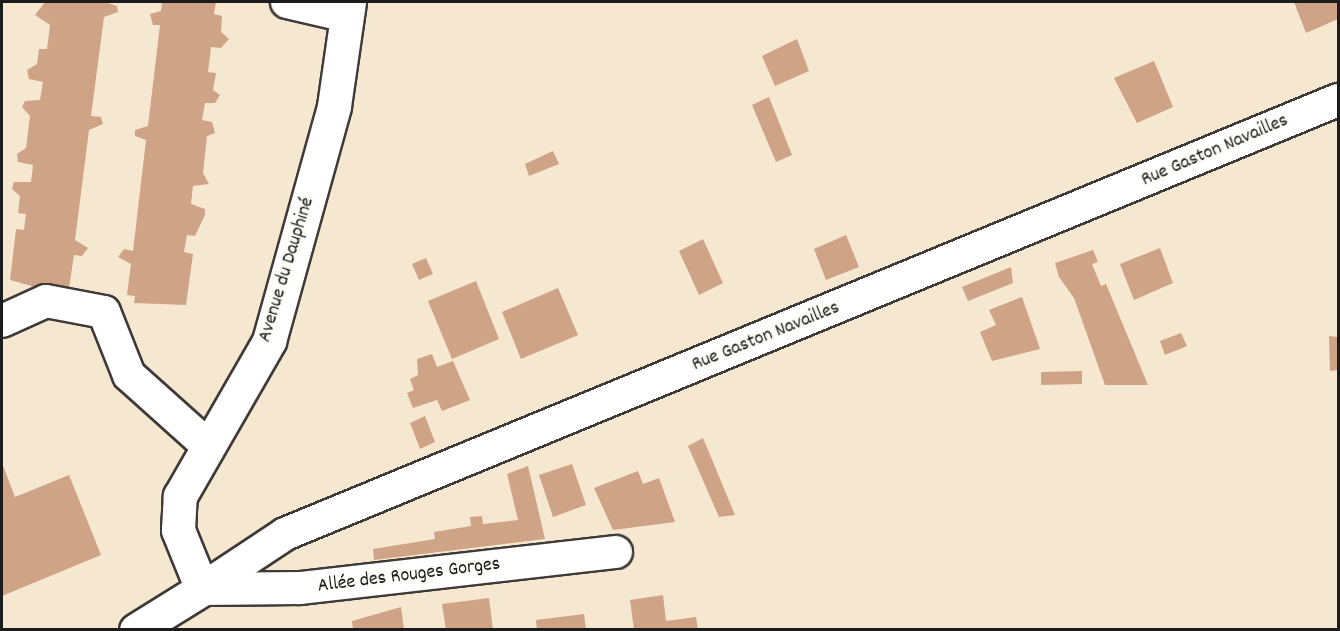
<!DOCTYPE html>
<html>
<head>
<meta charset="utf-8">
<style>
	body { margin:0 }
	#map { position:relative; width:1340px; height:631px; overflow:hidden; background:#f6e7d1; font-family:Dekko,sans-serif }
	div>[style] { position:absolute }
	.building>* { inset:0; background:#cfa486 }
	.roads { filter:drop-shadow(2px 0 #3d3a37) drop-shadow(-2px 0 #3d3a37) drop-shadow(0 2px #3d3a37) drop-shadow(0 -2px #3d3a37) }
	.minor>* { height:32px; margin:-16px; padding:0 16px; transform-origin:16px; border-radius:16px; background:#fff }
	.tertiary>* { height:33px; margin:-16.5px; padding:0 16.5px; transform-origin:16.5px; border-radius:16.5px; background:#fff }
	span { translate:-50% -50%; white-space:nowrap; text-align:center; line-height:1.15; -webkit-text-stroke:6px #fdfcf7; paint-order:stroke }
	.street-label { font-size:20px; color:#1c1c1c }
	.frame { position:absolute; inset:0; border:3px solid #1c1c1c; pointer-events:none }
</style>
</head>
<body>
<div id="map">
	<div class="building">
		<div style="clip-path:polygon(45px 2px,105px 2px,117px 6px,118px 12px,104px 17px,91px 116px,101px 117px,103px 124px,89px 130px,75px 240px,88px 248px,82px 256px,74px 255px,69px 288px,62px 286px,60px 294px,10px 280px,16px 229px,24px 230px,26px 214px,18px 213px,20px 196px,12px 189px,14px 182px,31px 182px,33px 165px,18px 162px,17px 154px,26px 148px,30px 116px,22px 107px,25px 101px,40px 100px,43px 82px,29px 79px,27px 70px,37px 64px,39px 49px,47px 49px,50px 25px,35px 15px)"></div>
		<div style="clip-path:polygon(162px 2px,216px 2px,214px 14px,222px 16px,221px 32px,229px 39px,221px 48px,211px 47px,208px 72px,216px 73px,213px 90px,220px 95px,215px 103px,205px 103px,202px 120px,212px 122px,215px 133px,207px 136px,203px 173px,209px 184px,193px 186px,191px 204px,205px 209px,205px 215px,195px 236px,187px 235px,184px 252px,193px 254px,186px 305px,134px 303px,135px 296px,127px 295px,131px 264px,118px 257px,124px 249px,133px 251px,146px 140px,135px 136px,135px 130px,148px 126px,160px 25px,153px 25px,150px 14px,161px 11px)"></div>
		<div style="clip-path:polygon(1294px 2px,1338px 2px,1338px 19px,1306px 33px)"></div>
		<div style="clip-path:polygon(797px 39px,809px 71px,775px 86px,762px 56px)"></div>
		<div style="clip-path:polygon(1154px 61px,1173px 107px,1137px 123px,1114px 78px)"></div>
		<div style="clip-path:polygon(769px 97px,792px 155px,776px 162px,752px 105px)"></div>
		<div style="clip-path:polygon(553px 151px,559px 164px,529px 176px,525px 164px)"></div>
		<div style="clip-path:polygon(846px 235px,859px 267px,826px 280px,814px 249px)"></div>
		<div style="clip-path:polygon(703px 239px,723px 283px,699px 295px,679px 251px)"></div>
		<div style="clip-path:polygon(1160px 248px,1173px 283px,1134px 300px,1120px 264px)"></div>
		<div style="clip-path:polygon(1093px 250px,1098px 262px,1092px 264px,1101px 286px,1106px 284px,1148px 385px,1105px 385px,1074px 298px,1059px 277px,1055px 263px)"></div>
		<div style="clip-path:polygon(426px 258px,433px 274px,419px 280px,412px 264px)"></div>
		<div style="clip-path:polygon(1011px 267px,1013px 283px,968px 301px,962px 287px)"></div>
		<div style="clip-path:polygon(476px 281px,499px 339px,452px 359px,428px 301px)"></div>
		<div style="clip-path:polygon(558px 288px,578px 335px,521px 359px,502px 312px)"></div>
		<div style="clip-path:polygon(1022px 297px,1040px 349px,992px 361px,980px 332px,996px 325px,989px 310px)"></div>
		<div style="clip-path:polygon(1181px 333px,1187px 346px,1165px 355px,1160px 341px)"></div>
		<div style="clip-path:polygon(1329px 336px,1338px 337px,1338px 370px,1330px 371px)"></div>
		<div style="clip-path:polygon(432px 354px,437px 367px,453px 361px,470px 400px,442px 411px,437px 400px,413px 408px,407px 393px,414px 390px,410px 379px,418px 375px,417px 359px)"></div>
		<div style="clip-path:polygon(1082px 371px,1082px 384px,1041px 385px,1041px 372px)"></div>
		<div style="clip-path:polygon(425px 416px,435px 442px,420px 449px,410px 423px)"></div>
		<div style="clip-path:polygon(703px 438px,735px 515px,719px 517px,688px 446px)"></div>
		<div style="clip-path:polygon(2px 463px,15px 497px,69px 475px,101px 555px,2px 596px)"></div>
		<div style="clip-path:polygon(572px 464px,586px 505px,553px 517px,539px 475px)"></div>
		<div style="clip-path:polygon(528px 466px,545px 539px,374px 560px,373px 549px,435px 539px,434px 532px,471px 526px,470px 517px,482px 516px,483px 524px,518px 520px,507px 474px)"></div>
		<div style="clip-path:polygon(638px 471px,643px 484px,659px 478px,675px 522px,613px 530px,594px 488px)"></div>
		<div style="clip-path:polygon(663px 595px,666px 621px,696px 617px,698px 630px,634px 630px,630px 600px)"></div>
		<div style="clip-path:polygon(489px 598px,493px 630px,446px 630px,442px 604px)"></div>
		<div style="clip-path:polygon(401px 607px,404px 630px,353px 630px,352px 621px)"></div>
		<div style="clip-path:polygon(584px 614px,586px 630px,537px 630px,536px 620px)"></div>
	</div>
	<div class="roads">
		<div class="minor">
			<div style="left:287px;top:2px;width:62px;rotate:13.1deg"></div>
			<div style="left:2px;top:321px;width:48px;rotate:-24.4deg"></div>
			<div style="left:46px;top:301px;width:59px;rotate:10.7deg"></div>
			<div style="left:104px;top:312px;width:68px;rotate:68.4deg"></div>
			<div style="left:129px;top:375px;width:106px;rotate:41.9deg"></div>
			<div style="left:202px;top:589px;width:100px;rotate:-33.5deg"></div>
			<div style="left:285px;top:534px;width:1139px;rotate:-22.4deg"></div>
			<div style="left:202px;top:589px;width:98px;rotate:-0.6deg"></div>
			<div style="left:300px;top:588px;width:318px;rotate:-6.5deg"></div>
		</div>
		<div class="tertiary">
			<div style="left:202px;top:589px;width:64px;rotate:-112.1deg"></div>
			<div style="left:178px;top:530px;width:34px;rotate:-87deg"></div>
			<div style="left:180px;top:496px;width:179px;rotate:-60.1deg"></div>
			<div style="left:269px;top:341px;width:244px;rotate:-74.5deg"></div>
			<div style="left:334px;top:106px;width:105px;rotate:-81.8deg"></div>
			<div style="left:136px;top:630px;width:78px;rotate:-31.8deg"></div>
		</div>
	</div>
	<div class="street-label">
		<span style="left:1215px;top:151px;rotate:-23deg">Rue Gaston Navailles</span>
		<span style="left:287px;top:270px;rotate:-73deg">Avenue du Dauphiné</span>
		<span style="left:766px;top:337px;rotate:-22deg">Rue Gaston Navailles</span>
		<span style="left:409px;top:576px;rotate:-7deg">Allée des Rouges Gorges</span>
	</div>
	<div class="frame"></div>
</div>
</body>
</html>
